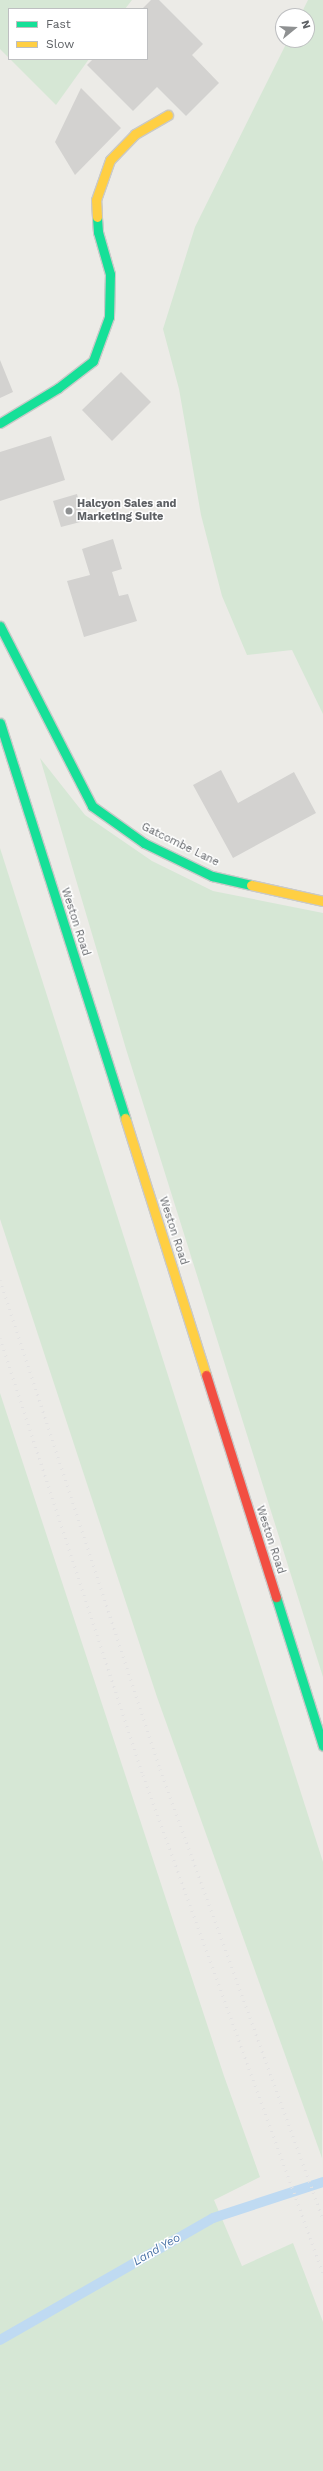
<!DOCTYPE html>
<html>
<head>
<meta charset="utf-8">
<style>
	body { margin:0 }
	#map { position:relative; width:323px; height:2471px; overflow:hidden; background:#ecebe7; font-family:"Work Sans",sans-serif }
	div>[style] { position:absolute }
	.green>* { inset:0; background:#d6e7d5 }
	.stream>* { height:10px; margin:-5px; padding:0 5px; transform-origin:5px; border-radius:5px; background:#bfdaf2 }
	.building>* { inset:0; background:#d3d2d0 }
	.roads { filter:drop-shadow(1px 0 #c9c9c8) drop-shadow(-1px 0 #c9c9c8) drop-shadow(0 1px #c9c9c8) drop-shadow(0 -1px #c9c9c8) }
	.fast>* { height:9px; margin:-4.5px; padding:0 4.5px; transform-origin:4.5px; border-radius:4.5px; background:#16e098 }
	.slow>* { height:9px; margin:-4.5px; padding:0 4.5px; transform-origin:4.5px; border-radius:4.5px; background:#ffcf43 }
	.jam>* { height:9px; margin:-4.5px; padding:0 4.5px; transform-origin:4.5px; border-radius:4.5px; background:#f24e42 }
	.rail>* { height:3px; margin-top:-1.5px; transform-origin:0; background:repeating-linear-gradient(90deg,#e3e2e2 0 1px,transparent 0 6px) }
	.dots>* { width:11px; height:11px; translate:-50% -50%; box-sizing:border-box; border:2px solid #fff; border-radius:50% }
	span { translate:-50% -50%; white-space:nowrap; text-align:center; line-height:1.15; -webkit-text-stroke:3px #fff; paint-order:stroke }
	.poi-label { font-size:11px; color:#5d6064; font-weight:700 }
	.left { translate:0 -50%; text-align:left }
	.street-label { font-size:11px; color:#5d6064 }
	.water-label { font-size:12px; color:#4b73a7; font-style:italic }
	.legend { position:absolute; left:8px; top:8px; width:140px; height:52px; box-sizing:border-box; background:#fff; border:1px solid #bebfc1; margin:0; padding:5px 7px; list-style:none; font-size:12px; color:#5d6064 }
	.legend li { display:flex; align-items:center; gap:8px; height:20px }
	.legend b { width:20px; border:1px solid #bebfc1 }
	.north { position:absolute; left:275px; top:8px; width:40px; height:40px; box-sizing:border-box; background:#fff; border:1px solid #bebfc1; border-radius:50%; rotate:72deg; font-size:11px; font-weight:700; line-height:16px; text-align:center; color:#5d6064 }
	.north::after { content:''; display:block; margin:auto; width:14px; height:18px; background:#8f9192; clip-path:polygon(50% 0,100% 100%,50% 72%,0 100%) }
</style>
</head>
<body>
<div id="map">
	<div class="green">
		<div style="clip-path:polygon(0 0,132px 0,125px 9px,9px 9px,9px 58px,0 49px)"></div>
		<div style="clip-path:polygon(308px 0,323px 0,323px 714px,292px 650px,247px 655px,222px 596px,201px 515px,179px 389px,163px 329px,195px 227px,288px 40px,307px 40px,307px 16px,300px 16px)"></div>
		<div style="clip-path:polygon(10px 59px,89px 59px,56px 105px)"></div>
		<div style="clip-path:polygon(40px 758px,85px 815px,152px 861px,213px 891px,323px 913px,323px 1677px,126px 1049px)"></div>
		<div style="clip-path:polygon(0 848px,323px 1862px,322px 2158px,157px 1697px,0 1219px)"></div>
		<div style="clip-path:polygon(0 1393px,224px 2076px,260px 2177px,214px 2200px,242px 2266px,293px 2243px,323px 2322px,323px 2471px,0 2471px)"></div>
	</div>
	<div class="stream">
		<div style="left:0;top:2340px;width:245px;rotate:-29.8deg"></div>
		<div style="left:213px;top:2218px;width:116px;rotate:-18.1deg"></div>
	</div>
	<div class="building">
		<div style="clip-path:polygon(151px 0,159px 0,203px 44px,192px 55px,219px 83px,186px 116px,157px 87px,133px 111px,87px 65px,93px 59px,147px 59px,147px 9px,142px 9px)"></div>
		<div style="clip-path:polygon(81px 88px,121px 128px,75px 175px,55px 142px)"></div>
		<div style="clip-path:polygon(0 360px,13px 392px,0 398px)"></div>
		<div style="clip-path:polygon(121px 372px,151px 402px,112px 441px,82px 410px)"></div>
		<div style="clip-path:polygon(51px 436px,65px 480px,0 501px,0 452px)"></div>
		<div style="clip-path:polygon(77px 494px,84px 521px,61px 527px,53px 501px)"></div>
		<div style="clip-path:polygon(113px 539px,122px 569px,112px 572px,119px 596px,128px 594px,137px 621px,84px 637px,67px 581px,90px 575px,82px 549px)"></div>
		<div style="clip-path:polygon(221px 770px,238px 803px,294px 772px,316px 813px,233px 858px,193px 785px)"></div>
	</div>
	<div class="roads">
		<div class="fast">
			<div style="left:0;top:423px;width:68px;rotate:-31.1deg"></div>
			<div style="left:58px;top:388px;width:44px;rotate:-37.6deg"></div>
			<div style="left:93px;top:361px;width:47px;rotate:-70deg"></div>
			<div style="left:109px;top:317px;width:43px;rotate:-88.7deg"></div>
			<div style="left:110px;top:274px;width:44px;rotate:-105.9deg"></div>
			<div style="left:98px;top:232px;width:15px;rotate:-94deg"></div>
			<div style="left:0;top:626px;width:202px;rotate:62.9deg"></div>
			<div style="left:92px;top:806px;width:64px;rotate:35.4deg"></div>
			<div style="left:144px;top:843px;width:76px;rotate:25.9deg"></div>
			<div style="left:212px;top:876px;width:40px;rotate:13deg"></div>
			<div style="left:0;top:723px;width:414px;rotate:72.4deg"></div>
			<div style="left:276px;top:1597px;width:156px;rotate:72.5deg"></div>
		</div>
		<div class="slow">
			<div style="left:97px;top:217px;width:17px;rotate:-93deg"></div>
			<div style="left:96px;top:200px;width:42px;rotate:-70.7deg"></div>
			<div style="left:110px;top:160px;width:36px;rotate:-46deg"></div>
			<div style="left:135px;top:134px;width:38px;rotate:-30deg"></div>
			<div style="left:251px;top:885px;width:74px;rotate:12.5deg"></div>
			<div style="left:125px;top:1118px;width:269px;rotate:72.5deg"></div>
		</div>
		<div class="jam">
			<div style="left:206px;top:1375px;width:233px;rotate:72.5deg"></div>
		</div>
	</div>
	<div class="rail">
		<div style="left:0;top:1280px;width:515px;rotate:71.88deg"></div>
		<div style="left:160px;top:1769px;width:480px;rotate:70.1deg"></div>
		<div style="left:0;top:1338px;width:460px;rotate:71.9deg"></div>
		<div style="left:143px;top:1775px;width:530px;rotate:70.13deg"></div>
	</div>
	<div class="dots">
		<div style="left:69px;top:511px;background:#8f9192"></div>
	</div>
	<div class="poi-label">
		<span class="left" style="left:77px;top:511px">Halcyon Sales and<br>Marketing Suite</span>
	</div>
	<div class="street-label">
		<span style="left:180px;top:845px;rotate:26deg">Gatcombe Lane</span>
		<span style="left:75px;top:922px;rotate:72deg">Weston Road</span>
		<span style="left:173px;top:1231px;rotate:72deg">Weston Road</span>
		<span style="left:270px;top:1540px;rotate:72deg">Weston Road</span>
	</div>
	<div class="water-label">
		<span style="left:157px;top:2250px;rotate:-30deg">Land Yeo</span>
	</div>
	<ul class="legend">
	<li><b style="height:5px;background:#16e098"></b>Fast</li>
	<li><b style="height:5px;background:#ffcf43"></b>Slow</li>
	</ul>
	<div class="north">N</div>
</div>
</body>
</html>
